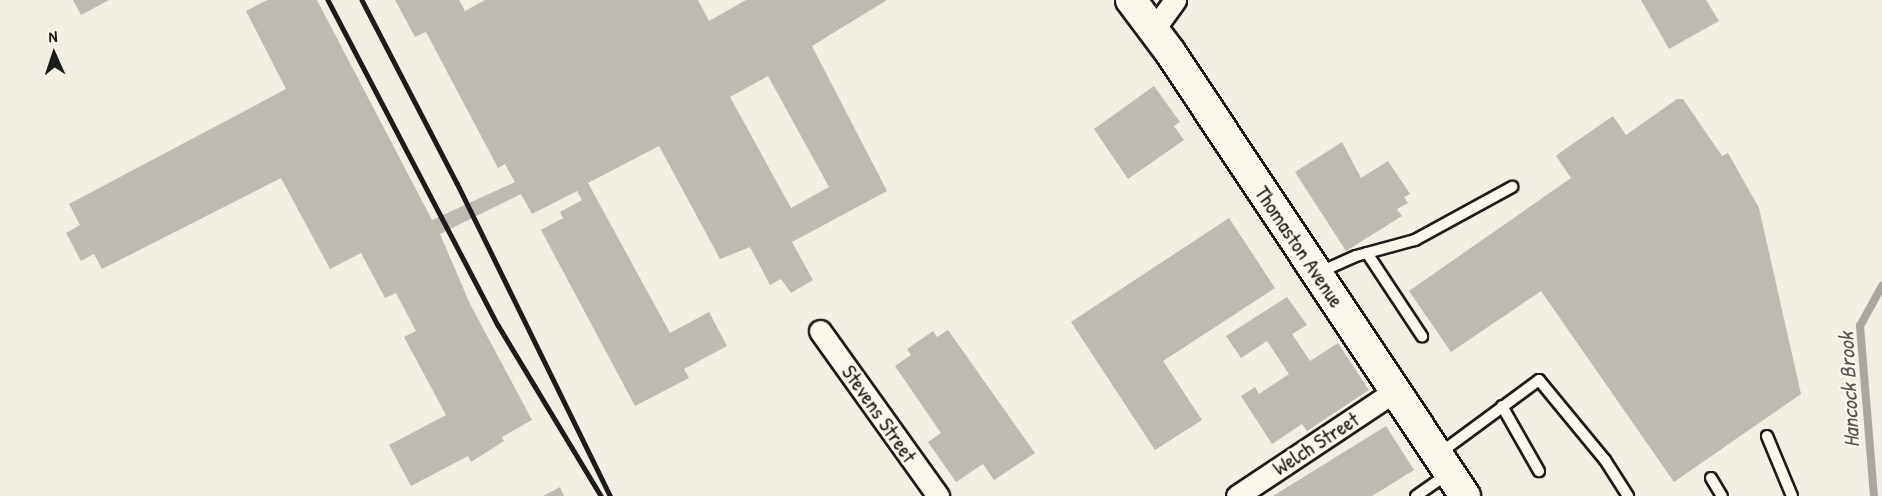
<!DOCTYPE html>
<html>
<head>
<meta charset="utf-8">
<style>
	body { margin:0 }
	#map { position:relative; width:1882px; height:496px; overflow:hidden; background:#f2eee4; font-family:"Patrick Hand",sans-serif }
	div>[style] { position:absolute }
	.stream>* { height:8px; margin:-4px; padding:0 4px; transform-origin:4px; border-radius:4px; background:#a9a6a0 }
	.building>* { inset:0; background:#bdbab1 }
	.roads { filter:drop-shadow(2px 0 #1c1c1c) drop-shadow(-2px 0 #1c1c1c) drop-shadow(0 2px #1c1c1c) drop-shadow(0 -2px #1c1c1c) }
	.service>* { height:10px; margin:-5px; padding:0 5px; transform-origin:5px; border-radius:5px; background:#fbf7ec }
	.minor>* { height:21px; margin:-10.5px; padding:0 10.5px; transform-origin:10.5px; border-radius:10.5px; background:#fbf7ec }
	.secondary>* { height:30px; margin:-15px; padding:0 15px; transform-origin:15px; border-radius:15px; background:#fbf7ec }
	.rail>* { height:4.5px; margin:-2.25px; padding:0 2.25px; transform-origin:2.25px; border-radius:2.25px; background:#1c1c1c }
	span { translate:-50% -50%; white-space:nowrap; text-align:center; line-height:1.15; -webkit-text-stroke:5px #fbf7ec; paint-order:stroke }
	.street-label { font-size:21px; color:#1c1c1c }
	.water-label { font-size:22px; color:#545351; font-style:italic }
	.north { position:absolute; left:24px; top:24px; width:60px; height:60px; -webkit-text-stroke:4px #fbf7ec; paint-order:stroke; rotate:357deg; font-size:16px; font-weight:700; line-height:24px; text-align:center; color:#1c1c1c }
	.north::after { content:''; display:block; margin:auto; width:21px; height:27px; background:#1c1c1c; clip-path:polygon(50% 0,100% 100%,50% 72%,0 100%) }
</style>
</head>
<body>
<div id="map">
	<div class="stream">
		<div style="left:1874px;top:496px;width:171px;rotate:-94.7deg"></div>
		<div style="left:1860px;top:326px;width:46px;rotate:-61.2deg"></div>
	</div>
	<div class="building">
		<div style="clip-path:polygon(73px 0,109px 0,81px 15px)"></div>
		<div style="clip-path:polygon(evenodd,267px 0,317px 0,432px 220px,515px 182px,505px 164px,498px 168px,426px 32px,415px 37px,395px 0,459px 0,465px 11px,485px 0,698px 0,709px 21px,746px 0,887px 0,812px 46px,887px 191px,792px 242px,813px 280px,791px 293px,781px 279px,770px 285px,750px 247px,720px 259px,659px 146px,588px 183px,670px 333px,709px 312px,727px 346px,684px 369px,689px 378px,635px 406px,541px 230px,563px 218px,560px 212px,582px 200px,577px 191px,532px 214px,521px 194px,440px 234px,470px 304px,532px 420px,502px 437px,504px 441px,471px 462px,468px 456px,411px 486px,389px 445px,446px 415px,404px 337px,416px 331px,396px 293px,385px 298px,361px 253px,330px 269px,281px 178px,102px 269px,94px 254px,81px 261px,66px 233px,80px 225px,69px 204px,286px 89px,246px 11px,267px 0,768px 76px,829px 187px,791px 208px,730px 97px,768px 76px)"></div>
		<div style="clip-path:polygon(1641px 0,1706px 0,1719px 21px,1669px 49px)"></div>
		<div style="clip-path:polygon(1154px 86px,1180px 122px,1174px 126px,1184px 140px,1128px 179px,1094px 129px)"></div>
		<div style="clip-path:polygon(1677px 99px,1683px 99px,1722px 156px,1728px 153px,1759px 208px,1801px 394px,1674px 482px,1541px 291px,1451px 352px,1409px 291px,1571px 178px,1556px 156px,1558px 154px,1613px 116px,1626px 135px)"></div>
		<div style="clip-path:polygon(1342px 142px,1361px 178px,1388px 161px,1410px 194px,1404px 197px,1408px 203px,1397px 209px,1402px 216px,1346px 251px,1295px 172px)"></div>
		<div style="clip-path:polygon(1229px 218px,1275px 288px,1163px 361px,1202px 420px,1155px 450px,1071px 322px)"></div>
		<div style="clip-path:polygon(1287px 297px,1307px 325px,1292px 334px,1310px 361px,1338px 343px,1369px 390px,1307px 431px,1302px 424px,1272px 444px,1241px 396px,1255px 387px,1259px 394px,1289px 374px,1267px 341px,1241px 358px,1226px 336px)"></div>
		<div style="clip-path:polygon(948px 330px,1035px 453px,994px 480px,983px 464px,956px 482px,928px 442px,941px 433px,895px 366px,911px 355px,907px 349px,933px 331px,937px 337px)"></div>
		<div style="clip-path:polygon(1386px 426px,1414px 470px,1372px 496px,1273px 496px)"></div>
		<div style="clip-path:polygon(560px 487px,564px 496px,543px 496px)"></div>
	</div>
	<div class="roads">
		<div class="service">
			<div style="left:1367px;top:253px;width:100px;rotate:56.5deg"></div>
			<div style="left:1320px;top:272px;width:39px;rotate:-24deg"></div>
			<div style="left:1356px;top:256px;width:61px;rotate:-15.2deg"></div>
			<div style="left:1415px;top:240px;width:111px;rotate:-28.7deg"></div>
			<div style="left:1502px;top:406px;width:75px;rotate:60.4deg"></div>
			<div style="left:1767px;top:436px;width:65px;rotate:67.4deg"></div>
			<div style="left:1440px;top:453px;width:123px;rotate:-36.4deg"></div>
			<div style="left:1539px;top:380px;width:104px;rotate:50.5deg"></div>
			<div style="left:1605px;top:460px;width:43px;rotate:57.4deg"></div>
			<div style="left:1711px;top:478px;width:21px;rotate:59deg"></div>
			<div style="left:1416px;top:496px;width:40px;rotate:-34.9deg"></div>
		</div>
		<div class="minor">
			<div style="left:1154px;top:29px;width:36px;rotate:-54deg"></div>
			<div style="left:820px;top:331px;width:203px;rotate:54.4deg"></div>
			<div style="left:1237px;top:496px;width:190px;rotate:-33.6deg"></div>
		</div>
		<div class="secondary">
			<div style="left:1131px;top:0;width:65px;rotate:53.1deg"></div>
			<div style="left:1170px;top:52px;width:533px;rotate:56.4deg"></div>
		</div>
	</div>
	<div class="rail">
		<div style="left:328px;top:0;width:367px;rotate:62.4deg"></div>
		<div style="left:498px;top:325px;width:200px;rotate:58.9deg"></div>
		<div style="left:362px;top:0;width:206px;rotate:62.6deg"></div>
		<div style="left:457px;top:183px;width:348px;rotate:63.9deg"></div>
	</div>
	<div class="street-label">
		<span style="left:1299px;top:247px;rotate:56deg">Thomaston Avenue</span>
		<span style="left:879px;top:414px;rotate:55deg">Stevens Street</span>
		<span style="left:1316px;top:444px;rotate:-33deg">Welch Street</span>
	</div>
	<div class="water-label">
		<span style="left:1849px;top:390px;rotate:-93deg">Hancock Brook</span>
	</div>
	<div class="north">N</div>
</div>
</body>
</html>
